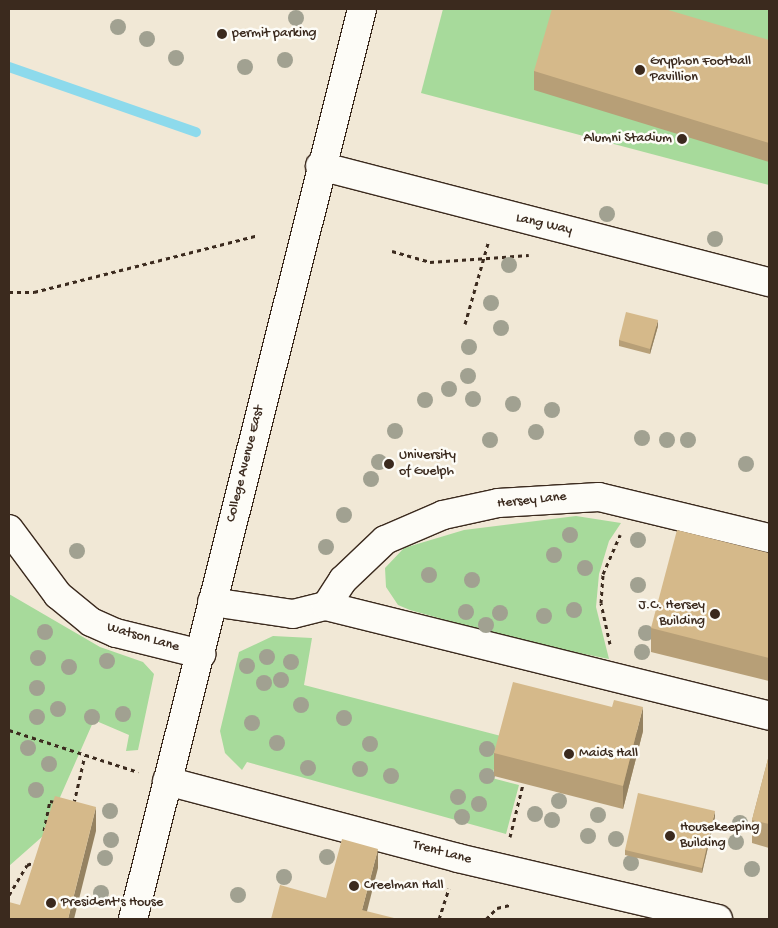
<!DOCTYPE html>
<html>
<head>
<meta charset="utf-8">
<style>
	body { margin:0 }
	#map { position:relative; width:778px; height:928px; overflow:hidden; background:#fdfcf7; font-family:"Gochi Hand",sans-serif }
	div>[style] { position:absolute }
	.built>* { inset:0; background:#f1e8d6 }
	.green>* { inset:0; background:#a7da9b }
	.stream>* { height:10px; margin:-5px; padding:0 5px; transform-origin:5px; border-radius:5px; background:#8ddaec }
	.path>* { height:3px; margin-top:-1.5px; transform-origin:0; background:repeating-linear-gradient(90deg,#3b2a1e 0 4px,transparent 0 8px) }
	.roads { filter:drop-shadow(1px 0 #3b2a1e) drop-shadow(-1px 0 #3b2a1e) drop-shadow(0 1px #3b2a1e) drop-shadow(0 -1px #3b2a1e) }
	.minor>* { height:28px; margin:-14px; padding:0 14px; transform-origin:14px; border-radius:14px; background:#fdfcf7 }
	.secondary>* { height:28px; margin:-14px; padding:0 14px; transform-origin:14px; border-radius:14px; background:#fdfcf7 }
	.trees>* { width:16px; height:16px; margin:-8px; border-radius:50%; background:#a1a191 }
	.wall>* { inset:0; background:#b79f77 }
	.shaded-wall>* { inset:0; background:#958261 }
	.building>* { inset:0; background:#d5b98a }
	.dots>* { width:14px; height:14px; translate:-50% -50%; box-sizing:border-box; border:2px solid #fdfcf7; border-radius:50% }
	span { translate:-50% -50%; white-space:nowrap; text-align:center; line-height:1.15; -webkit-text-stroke:5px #fdfcf7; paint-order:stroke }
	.poi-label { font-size:14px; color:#3b2a1e }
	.left { translate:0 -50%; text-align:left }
	.right { translate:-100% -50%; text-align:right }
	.street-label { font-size:14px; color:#3b2a1e }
	.frame { position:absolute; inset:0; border:10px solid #3b2a1e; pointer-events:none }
</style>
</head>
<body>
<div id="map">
	<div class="built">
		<div style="clip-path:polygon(9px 9px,769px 9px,769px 919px,9px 919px)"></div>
	</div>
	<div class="green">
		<div style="clip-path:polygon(443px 9px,769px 9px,769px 185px,421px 93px)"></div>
		<div style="clip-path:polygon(576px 516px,621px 523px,609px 541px,599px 574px,596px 607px,609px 659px,524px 642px,410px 610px,398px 605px,386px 587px,385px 568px,404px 548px,464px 530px)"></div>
		<div style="clip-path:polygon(9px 594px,100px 647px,143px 662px,154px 674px,138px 750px,126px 751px,129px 735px,94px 720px,43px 836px,9px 866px)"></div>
		<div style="clip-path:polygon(273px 636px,312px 638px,304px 685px,501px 736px,492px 778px,519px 785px,506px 834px,247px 762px,242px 770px,225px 753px,220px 731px,239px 652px)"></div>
	</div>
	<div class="stream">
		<div style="left:9px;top:67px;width:198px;rotate:19.2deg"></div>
	</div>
	<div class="path">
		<div style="left:392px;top:251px;width:40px;rotate:16deg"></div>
		<div style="left:430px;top:262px;width:99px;rotate:-4deg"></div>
		<div style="left:9px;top:292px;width:25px"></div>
		<div style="left:34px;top:292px;width:229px;rotate:-14.2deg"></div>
		<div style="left:465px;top:324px;width:84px;rotate:-74.1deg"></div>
		<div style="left:610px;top:644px;width:42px;rotate:-102.4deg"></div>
		<div style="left:601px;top:603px;width:29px;rotate:-86deg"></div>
		<div style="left:603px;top:574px;width:43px;rotate:-66.4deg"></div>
		<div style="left:9px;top:730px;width:136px;rotate:18deg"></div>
		<div style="left:74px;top:803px;width:49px;rotate:-77.1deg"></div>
		<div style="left:44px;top:831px;width:31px;rotate:-79deg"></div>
		<div style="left:50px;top:801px;width:5px;rotate:11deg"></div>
		<div style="left:510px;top:837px;width:55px;rotate:-76.2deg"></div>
		<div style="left:9px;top:895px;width:35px;rotate:-59deg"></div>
		<div style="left:27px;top:865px;width:11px;rotate:-22deg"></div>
		<div style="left:439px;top:919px;width:32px;rotate:-72deg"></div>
		<div style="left:486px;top:919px;width:16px;rotate:-45deg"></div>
		<div style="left:497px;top:908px;width:13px;rotate:-13deg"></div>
	</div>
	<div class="roads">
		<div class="minor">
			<div style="left:320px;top:166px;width:464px;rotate:14.5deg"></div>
			<div style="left:9px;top:529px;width:82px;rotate:53.4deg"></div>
			<div style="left:58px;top:595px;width:43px;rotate:39.3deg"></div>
			<div style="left:91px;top:622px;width:27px;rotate:24deg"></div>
			<div style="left:116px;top:633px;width:88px;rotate:13.9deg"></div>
			<div style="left:212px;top:602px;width:82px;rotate:8.4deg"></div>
			<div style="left:293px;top:614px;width:34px;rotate:-14deg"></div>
			<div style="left:326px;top:606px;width:31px;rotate:-57deg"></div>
			<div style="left:343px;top:580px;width:58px;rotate:-43.6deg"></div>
			<div style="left:385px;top:540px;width:63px;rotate:-23.3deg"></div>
			<div style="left:443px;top:515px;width:56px;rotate:-12.3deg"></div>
			<div style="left:498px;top:503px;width:101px;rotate:-3.4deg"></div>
			<div style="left:599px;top:497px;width:175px;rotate:13.6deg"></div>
			<div style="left:326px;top:606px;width:456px;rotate:13.9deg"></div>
			<div style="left:167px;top:781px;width:301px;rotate:14.8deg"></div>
			<div style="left:458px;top:858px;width:267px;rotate:13.2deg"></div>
		</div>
		<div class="secondary">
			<div style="left:133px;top:919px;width:938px;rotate:-75.87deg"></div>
		</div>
	</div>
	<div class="trees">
		<div style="left:296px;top:18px"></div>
		<div style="left:118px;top:27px"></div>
		<div style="left:147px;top:39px"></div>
		<div style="left:176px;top:58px"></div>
		<div style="left:285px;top:60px"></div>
		<div style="left:245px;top:67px"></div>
		<div style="left:607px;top:214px"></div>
		<div style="left:715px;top:239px"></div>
		<div style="left:509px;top:265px"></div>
		<div style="left:491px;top:303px"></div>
		<div style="left:501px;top:328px"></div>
		<div style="left:469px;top:347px"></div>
		<div style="left:468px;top:376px"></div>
		<div style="left:449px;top:389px"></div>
		<div style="left:473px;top:399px"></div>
		<div style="left:425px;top:400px"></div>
		<div style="left:513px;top:404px"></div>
		<div style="left:552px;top:410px"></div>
		<div style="left:395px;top:431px"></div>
		<div style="left:536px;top:432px"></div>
		<div style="left:642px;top:438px"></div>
		<div style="left:490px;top:440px"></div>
		<div style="left:667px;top:440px"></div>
		<div style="left:688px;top:440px"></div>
		<div style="left:379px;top:462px"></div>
		<div style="left:746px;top:464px"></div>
		<div style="left:371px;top:479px"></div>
		<div style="left:344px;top:515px"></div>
		<div style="left:570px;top:535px"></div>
		<div style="left:638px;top:540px"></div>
		<div style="left:326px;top:547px"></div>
		<div style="left:77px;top:551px"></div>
		<div style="left:554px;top:555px"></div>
		<div style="left:585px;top:568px"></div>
		<div style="left:429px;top:575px"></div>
		<div style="left:472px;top:580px"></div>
		<div style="left:638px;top:585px"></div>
		<div style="left:574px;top:610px"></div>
		<div style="left:466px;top:612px"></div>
		<div style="left:500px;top:613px"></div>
		<div style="left:544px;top:616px"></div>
		<div style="left:486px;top:625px"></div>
		<div style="left:45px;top:632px"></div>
		<div style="left:646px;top:633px"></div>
		<div style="left:642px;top:652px"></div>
		<div style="left:267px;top:657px"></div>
		<div style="left:38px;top:658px"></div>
		<div style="left:107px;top:661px"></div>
		<div style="left:291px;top:662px"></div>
		<div style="left:247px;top:666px"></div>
		<div style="left:69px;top:667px"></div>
		<div style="left:281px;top:680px"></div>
		<div style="left:264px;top:683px"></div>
		<div style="left:37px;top:688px"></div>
		<div style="left:301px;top:705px"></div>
		<div style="left:58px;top:709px"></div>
		<div style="left:123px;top:714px"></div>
		<div style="left:37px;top:717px"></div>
		<div style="left:92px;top:717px"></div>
		<div style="left:344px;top:718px"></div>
		<div style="left:252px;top:723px"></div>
		<div style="left:277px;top:743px"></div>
		<div style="left:370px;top:744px"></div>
		<div style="left:28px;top:748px"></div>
		<div style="left:487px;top:749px"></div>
		<div style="left:49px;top:764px"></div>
		<div style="left:308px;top:768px"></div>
		<div style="left:360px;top:769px"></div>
		<div style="left:391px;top:776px"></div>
		<div style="left:487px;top:776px"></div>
		<div style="left:36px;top:790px"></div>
		<div style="left:458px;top:797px"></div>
		<div style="left:559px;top:801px"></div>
		<div style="left:479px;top:804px"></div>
		<div style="left:110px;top:811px"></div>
		<div style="left:535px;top:814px"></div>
		<div style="left:598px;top:815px"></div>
		<div style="left:462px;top:817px"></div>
		<div style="left:552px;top:820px"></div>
		<div style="left:740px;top:823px"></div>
		<div style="left:588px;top:836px"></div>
		<div style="left:616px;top:839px"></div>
		<div style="left:111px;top:840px"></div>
		<div style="left:736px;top:842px"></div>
		<div style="left:327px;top:857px"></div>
		<div style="left:105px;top:858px"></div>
		<div style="left:631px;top:863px"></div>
		<div style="left:752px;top:869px"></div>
		<div style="left:284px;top:877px"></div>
		<div style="left:101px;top:893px"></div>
		<div style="left:238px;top:895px"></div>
	</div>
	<div class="wall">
		<div style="clip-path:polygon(769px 40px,769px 162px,534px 90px,534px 71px)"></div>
		<div style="clip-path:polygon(658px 326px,650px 354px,619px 346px,619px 340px)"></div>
		<div style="clip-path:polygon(769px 553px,769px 681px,651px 652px,651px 628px)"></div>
		<div style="clip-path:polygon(643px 731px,623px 809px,494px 776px,494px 753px)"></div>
		<div style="clip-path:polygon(769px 755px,769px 848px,752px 843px,752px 820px)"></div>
		<div style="clip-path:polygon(715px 817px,702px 873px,625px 855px,625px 850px)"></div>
	</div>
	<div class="shaded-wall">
		<div style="clip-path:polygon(658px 320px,658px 326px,650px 354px,650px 349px)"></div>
		<div style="clip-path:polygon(643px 707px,643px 731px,623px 809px,623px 786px)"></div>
		<div style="clip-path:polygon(96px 807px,96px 831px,74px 919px,68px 919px)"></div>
		<div style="clip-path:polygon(715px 811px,715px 817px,702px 873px,702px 868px)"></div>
		<div style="clip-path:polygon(378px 849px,378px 868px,365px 919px,362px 910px)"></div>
	</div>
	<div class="building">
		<div style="clip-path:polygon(552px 9px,665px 9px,769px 40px,769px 143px,534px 71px)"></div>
		<div style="clip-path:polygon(626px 312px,658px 320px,650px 349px,619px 340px)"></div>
		<div style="clip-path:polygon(677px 530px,769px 553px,769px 658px,651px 628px)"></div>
		<div style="clip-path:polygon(513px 682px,612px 707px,614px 700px,643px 707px,623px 786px,494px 753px)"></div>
		<div style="clip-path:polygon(769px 755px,769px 824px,752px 820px)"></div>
		<div style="clip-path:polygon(638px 793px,715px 811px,702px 868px,625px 850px)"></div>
		<div style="clip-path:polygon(55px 796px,96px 807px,68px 919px,9px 919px,9px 902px,20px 905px)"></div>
		<div style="clip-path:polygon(342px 839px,378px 849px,362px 910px,398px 919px,271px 919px,280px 885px,326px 898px)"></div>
	</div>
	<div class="dots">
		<div style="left:222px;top:34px;background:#3b2a1e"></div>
		<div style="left:640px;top:70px;background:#3b2a1e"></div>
		<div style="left:682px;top:139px;background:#3b2a1e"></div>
		<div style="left:389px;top:464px;background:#3b2a1e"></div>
		<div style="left:715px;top:614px;background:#3b2a1e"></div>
		<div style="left:569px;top:754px;background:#3b2a1e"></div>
		<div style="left:670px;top:836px;background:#3b2a1e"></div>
		<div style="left:354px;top:886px;background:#3b2a1e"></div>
		<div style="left:51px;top:903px;background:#3b2a1e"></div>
	</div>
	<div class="poi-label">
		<span class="left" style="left:232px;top:34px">permit parking</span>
		<span class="left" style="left:650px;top:70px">Gryphon Football<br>Pavillion</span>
		<span class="right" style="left:672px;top:139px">Alumni Stadium</span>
		<span class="left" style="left:399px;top:464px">University<br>of Guelph</span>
		<span class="right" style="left:705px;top:614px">J.C. Hersey<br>Building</span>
		<span class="left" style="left:579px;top:754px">Maids Hall</span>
		<span class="left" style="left:680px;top:836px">Housekeeping<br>Building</span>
		<span class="left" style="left:364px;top:886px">Creelman Hall</span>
		<span class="left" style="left:61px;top:903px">President's House</span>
	</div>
	<div class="street-label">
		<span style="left:544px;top:225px;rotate:13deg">Lang Way</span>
		<span style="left:246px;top:464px;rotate:-76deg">College Avenue East</span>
		<span style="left:532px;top:501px;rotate:-6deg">Hersey Lane</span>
		<span style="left:143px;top:638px;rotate:16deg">Watson Lane</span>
		<span style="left:442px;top:853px;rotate:15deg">Trent Lane</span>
	</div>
	<div class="frame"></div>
</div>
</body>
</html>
